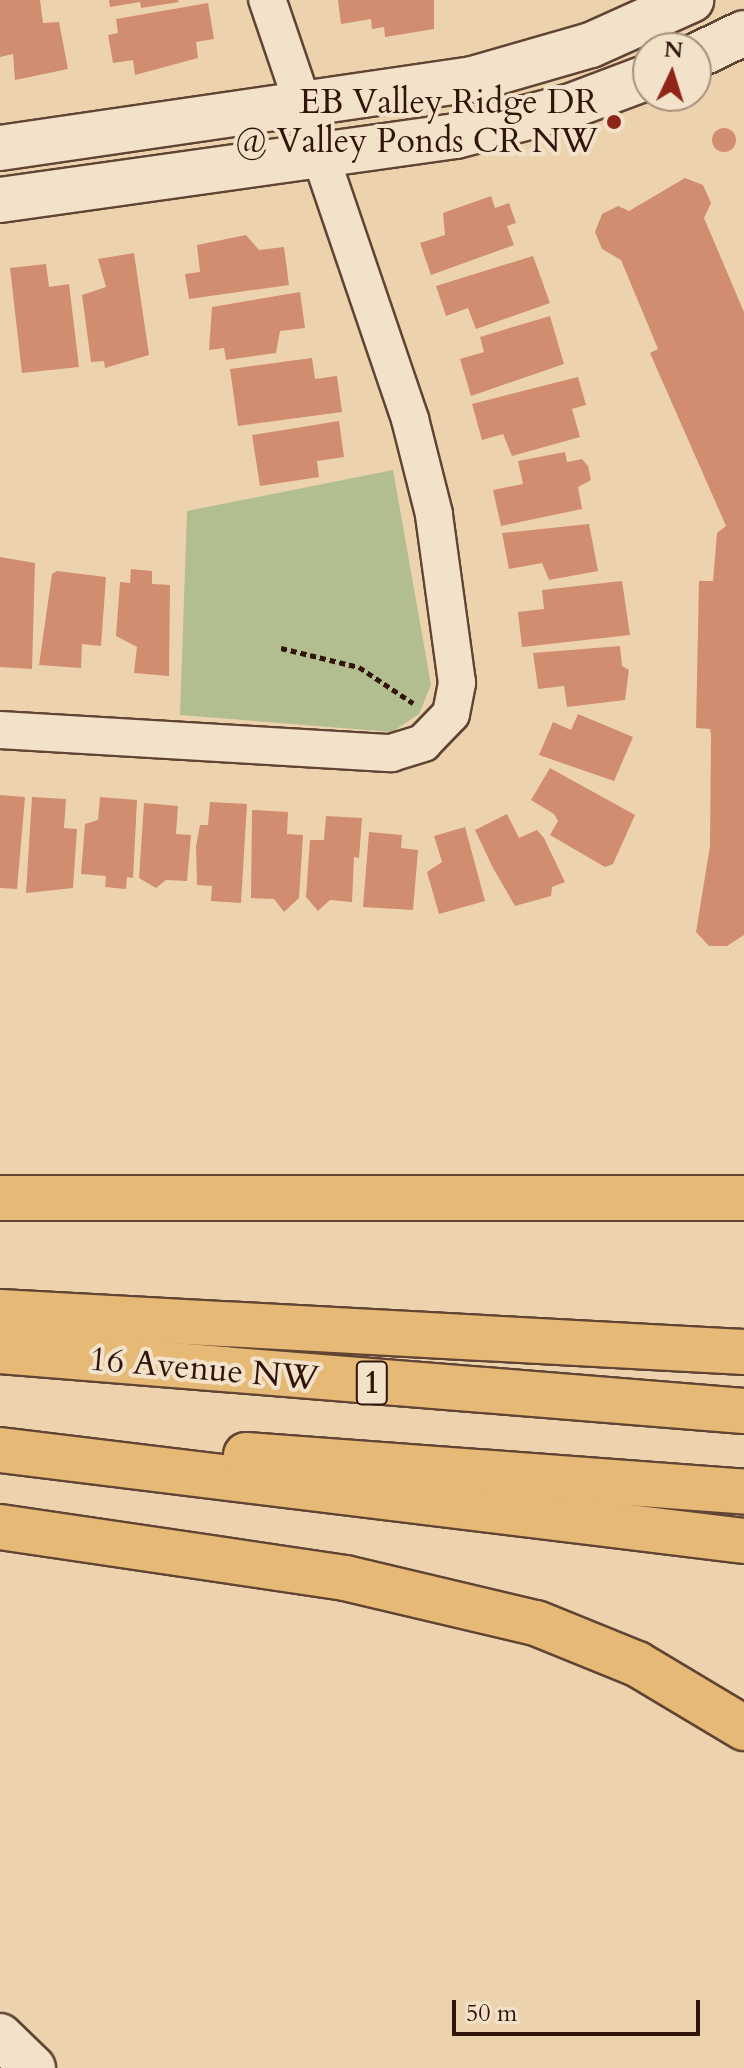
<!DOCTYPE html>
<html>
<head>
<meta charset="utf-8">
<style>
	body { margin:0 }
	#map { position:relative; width:744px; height:2068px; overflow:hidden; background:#edd3ad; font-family:Cardo,serif }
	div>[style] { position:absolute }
	.green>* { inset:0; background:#b2be8f }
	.building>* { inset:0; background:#d18d70 }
	.round { border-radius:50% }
	.path>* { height:5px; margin-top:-2.5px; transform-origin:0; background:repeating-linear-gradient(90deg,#32150a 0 6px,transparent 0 10px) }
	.roads { filter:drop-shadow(2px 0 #614433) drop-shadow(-2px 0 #614433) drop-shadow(0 2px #614433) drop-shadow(0 -2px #614433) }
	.minor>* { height:36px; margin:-18px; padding:0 18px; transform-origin:18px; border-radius:18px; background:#f3e2ca }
	.tertiary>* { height:44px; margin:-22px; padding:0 22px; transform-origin:22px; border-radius:22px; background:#f3e2ca }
	.motorway>* { height:44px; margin:-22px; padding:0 22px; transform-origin:22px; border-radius:22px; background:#e6ba76 }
	.dots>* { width:22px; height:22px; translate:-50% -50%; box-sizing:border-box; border:4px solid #f3e2ca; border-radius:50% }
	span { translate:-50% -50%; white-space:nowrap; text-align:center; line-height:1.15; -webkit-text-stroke:8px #f3e2ca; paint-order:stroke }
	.shield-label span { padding:2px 6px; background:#f3e2ca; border:2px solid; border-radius:6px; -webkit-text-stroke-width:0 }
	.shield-label { font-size:32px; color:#32150a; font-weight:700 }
	.poi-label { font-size:34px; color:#32150a }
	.right { translate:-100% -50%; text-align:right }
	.street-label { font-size:34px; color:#32150a }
	.north { position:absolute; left:632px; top:32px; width:80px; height:80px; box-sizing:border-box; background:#f3e2ca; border:2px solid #a6907d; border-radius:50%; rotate:4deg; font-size:22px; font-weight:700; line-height:32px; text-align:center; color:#32150a }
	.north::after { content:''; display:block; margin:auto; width:28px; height:36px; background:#8f2418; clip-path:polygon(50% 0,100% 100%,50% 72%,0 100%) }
	.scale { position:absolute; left:452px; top:2000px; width:248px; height:36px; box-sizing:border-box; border:4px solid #32150a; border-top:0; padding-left:10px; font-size:24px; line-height:28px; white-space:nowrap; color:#32150a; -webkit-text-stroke:6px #f3e2ca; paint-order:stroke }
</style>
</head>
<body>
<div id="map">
	<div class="green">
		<div style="clip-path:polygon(393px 470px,431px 685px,419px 714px,392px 732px,180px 715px,187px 511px)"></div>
	</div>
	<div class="building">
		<div style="clip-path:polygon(0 0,40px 0,43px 23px,59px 22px,68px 69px,15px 80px,13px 54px,0 57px)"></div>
		<div style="clip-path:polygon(109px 0,178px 0,179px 2px,141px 8px,140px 2px,110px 7px)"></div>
		<div style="clip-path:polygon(338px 0,434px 0,434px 29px,385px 37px,384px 27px,372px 29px,371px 19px,341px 24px)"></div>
		<div style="clip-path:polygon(208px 3px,214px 39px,196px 42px,198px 58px,135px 75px,133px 60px,113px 63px,108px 35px,118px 33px,116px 19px)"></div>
		<div class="round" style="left:712px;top:128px;width:24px;height:24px"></div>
		<div style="clip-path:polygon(685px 178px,703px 185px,711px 203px,704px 218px,744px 312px,744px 935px,727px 946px,709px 946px,696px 932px,710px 846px,711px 735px,710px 729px,696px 728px,699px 581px,713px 581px,717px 533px,726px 526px,650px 353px,658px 349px,621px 260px,602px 249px,595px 232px,602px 214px,618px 206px,629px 211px)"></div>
		<div style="clip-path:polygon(491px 196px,495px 208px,509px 203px,516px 223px,507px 226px,514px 245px,431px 275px,420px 243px,445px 235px,443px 213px)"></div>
		<div style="clip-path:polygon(246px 235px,259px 250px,284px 247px,289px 285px,189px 299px,185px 274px,200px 272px,197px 245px)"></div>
		<div style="clip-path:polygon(134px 253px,149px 355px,105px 368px,104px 361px,91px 362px,82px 295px,106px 287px,98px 259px)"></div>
		<div style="clip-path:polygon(533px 256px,550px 303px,476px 329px,468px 308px,446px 316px,436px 286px)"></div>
		<div style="clip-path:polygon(46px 264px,49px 287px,69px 284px,79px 367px,22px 373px,10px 268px)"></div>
		<div style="clip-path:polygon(300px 292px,305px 328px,280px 331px,276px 353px,226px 360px,224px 348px,209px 350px,212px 307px)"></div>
		<div style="clip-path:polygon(550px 316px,564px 364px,471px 396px,460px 359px,484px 352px,480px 337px)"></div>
		<div style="clip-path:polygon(312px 358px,315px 379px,337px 376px,342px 412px,238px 426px,230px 369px)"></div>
		<div style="clip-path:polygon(578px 377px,586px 405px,572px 409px,580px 437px,512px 456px,503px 434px,482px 440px,472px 404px)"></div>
		<div style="clip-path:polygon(339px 421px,344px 457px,317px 461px,319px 477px,260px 486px,252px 435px)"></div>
		<div style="clip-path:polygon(565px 452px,567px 462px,582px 459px,588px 466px,591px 480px,578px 487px,582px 509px,501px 526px,493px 490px,523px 484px,518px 461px)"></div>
		<div style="clip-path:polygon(589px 524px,598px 571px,549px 580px,542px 563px,509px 569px,502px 533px)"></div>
		<div style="clip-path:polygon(0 557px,35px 563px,32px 669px,0 667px)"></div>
		<div style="clip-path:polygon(131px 569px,152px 571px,152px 584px,170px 585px,169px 676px,134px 673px,137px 647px,116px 636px,120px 582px,130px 583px)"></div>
		<div style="clip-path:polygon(57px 571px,106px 577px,101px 646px,82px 644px,81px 668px,39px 665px,52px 574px)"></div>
		<div style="clip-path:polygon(622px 581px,630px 635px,522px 647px,518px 612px,544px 609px,542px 590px)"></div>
		<div style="clip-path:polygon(620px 646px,622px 666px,629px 670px,625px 700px,567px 707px,564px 686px,538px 689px,533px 653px)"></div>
		<div style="clip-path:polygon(578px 714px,633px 737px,614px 781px,539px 755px,553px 722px,571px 730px)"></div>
		<div style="clip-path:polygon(550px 768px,635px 815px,613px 864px,605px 867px,550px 835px,558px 821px,554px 814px,531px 800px)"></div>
		<div style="clip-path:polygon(0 795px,25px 797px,17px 889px,0 888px)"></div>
		<div style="clip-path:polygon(32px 797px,66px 799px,64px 828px,77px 829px,73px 888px,26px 893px)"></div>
		<div style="clip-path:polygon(100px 797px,137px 800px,133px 878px,127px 877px,126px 889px,105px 887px,106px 876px,81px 874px,85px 824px,98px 820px)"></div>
		<div style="clip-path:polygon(210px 802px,247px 804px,241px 903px,211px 901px,212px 886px,197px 885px,196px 846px,200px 825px,208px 825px)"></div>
		<div style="clip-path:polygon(144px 803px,178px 806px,176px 834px,191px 835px,187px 881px,166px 880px,156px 888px,139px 878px)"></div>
		<div style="clip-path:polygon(252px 810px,288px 812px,287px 834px,303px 835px,299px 898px,284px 912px,274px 899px,251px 898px)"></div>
		<div style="clip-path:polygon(507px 814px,519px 838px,537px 830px,544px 838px,565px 882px,552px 887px,551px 896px,515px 906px,493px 868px,475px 830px)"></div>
		<div style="clip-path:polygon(326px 816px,362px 818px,359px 858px,354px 857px,352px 902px,330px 900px,318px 911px,306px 897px,310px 840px,324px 840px)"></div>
		<div style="clip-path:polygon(465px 827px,485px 901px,439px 914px,427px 872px,442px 862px,434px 836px)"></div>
		<div style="clip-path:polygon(369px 832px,402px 835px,401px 848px,418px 850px,413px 910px,363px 907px)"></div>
	</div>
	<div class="path">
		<div style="left:281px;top:648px;width:80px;rotate:13.7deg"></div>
		<div style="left:359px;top:667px;width:65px;rotate:33.7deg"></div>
	</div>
	<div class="roads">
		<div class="minor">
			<div style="left:0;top:730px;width:392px;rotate:3.4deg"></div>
			<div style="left:391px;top:753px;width:34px;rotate:-17deg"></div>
			<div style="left:423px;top:743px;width:40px;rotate:-46deg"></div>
			<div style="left:451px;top:714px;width:32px;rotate:-79deg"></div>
			<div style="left:457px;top:683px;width:171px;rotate:-97.8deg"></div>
			<div style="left:434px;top:514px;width:98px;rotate:-104.2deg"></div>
			<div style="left:410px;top:419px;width:443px;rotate:-108.8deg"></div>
		</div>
		<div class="tertiary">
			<div style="left:696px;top:56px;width:53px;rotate:-25.6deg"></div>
			<div style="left:0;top:148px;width:478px;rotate:-8.3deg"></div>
			<div style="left:473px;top:79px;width:123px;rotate:-16.1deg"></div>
			<div style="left:591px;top:45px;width:110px;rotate:-24.2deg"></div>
			<div style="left:0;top:200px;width:460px;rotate:-8deg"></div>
			<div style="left:456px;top:136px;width:119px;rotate:-14.6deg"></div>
			<div style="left:571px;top:106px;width:82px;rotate:-20.6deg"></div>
			<div style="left:0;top:2036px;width:46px;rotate:44.1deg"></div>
		</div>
		<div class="motorway">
			<div style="left:0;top:1198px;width:744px"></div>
			<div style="left:0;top:1312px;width:745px;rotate:3.08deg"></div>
			<div style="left:0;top:1351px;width:746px;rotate:4.61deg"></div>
			<div style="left:0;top:1450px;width:750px;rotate:6.97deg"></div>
			<div style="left:246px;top:1455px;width:499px;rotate:4.2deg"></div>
			<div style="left:0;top:1527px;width:349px;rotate:8.4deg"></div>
			<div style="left:345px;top:1578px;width:196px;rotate:13.3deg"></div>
			<div style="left:536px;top:1623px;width:109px;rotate:22.1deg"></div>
			<div style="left:637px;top:1664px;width:125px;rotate:30.9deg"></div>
		</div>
	</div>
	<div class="dots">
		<div style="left:614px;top:122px;background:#8f2418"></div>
	</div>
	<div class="shield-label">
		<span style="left:372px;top:1383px">1</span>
	</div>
	<div class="poi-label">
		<span class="right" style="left:598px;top:122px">EB Valley Ridge DR<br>@ Valley Ponds CR NW</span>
	</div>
	<div class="street-label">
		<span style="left:204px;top:1369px;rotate:5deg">16 Avenue NW</span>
	</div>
	<div class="north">N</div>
	<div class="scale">50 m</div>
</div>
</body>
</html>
